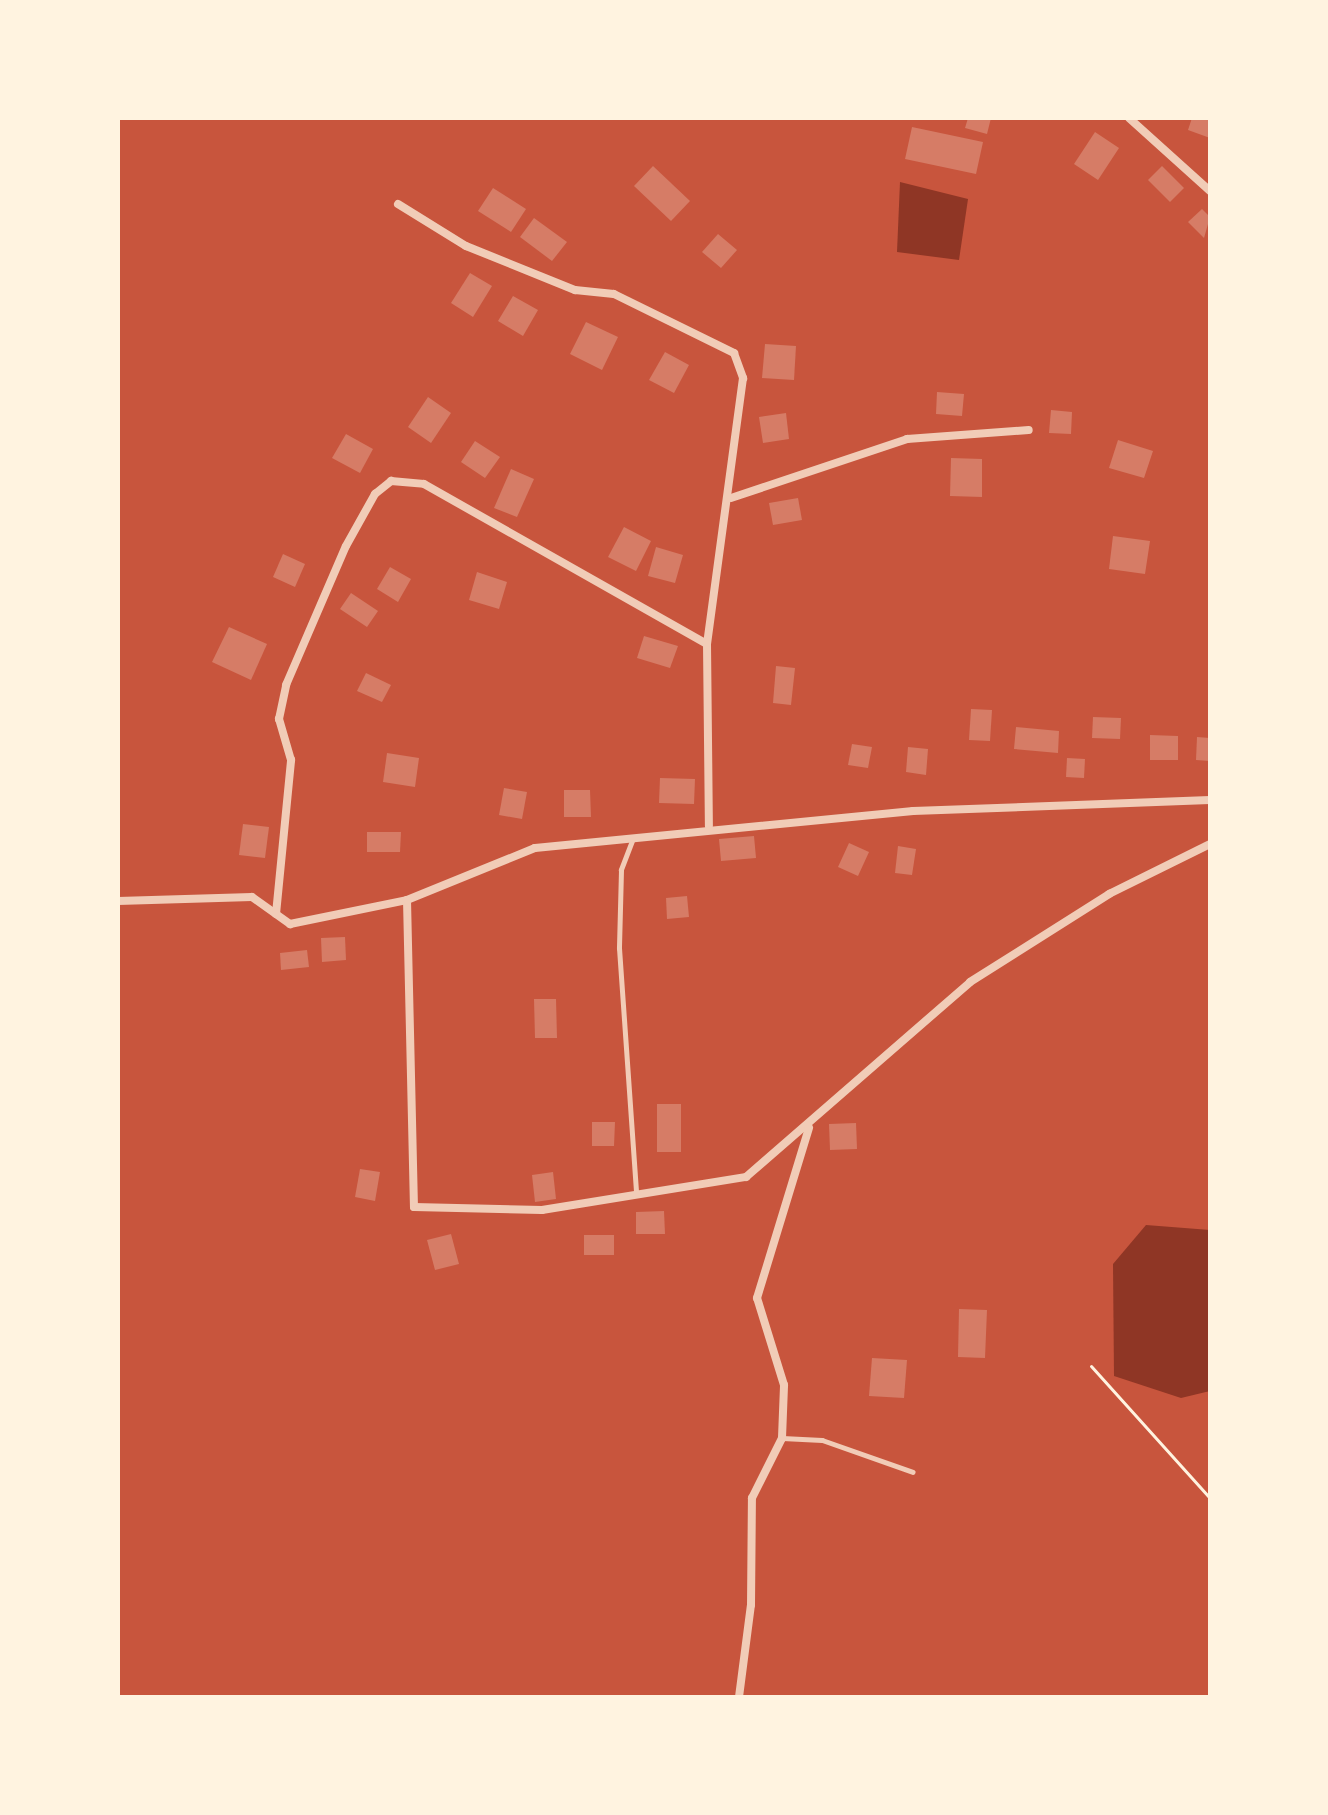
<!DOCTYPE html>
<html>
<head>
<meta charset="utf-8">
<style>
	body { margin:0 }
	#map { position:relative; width:1328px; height:1815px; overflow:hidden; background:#c8553d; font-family:"Golos Text",sans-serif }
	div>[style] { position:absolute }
	.water>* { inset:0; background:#8f3625 }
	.building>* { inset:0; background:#d67c66 }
	.path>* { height:3px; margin:-1.5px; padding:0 1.5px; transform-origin:1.5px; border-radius:1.5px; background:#fff3e0 }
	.service>* { height:5px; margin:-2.5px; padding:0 2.5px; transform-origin:2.5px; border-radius:2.5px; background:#f1ccb7 }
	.minor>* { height:8px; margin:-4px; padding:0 4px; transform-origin:4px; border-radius:4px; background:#f1ccb7 }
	span { translate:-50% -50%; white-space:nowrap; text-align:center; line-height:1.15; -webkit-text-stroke:8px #fff3e0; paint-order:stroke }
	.frame { position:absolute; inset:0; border:120px solid #fff3e0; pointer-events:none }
</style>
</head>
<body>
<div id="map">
	<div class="water">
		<div style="clip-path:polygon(900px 182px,968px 199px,959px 260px,897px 252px)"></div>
		<div style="clip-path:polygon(1146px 1225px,1210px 1230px,1210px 1391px,1181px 1398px,1114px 1376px,1113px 1264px)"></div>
	</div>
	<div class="building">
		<div style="clip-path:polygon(968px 118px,991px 118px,987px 134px,965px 128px)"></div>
		<div style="clip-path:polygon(1192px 118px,1210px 118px,1210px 138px,1188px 130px)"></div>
		<div style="clip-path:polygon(912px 127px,983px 142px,976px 174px,905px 159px)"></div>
		<div style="clip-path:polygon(1095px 132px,1119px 148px,1098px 180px,1074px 164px)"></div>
		<div style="clip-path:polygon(653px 166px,690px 201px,671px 221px,634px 186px)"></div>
		<div style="clip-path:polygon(1162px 166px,1184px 188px,1170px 202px,1148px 180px)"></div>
		<div style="clip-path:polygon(493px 188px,526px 209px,511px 232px,478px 211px)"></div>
		<div style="clip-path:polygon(1202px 209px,1210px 217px,1204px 238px,1188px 222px)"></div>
		<div style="clip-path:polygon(534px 218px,567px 242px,552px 261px,520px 237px)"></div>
		<div style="clip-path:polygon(718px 234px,737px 250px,721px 268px,702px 252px)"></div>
		<div style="clip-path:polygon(470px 273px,492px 286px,473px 317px,451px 303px)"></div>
		<div style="clip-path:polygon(513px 296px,538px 310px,523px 336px,498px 321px)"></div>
		<div style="clip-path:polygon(586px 322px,618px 337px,602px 370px,570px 354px)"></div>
		<div style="clip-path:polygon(765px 344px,796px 346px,794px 380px,762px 378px)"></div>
		<div style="clip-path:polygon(665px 352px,689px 365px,674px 393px,649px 380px)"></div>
		<div style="clip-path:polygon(937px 392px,964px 394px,962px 416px,936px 414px)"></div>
		<div style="clip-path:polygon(428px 397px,451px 413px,431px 443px,408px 427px)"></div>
		<div style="clip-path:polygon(1051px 410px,1072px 412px,1071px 434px,1049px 433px)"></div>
		<div style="clip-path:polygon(786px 413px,789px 439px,763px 443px,759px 417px)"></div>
		<div style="clip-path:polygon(346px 434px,373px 449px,360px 473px,332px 458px)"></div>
		<div style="clip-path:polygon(1118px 440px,1153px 451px,1144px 478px,1109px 468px)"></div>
		<div style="clip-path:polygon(475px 441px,500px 457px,485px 478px,461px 462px)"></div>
		<div style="clip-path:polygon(951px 458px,982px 459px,982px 497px,950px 496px)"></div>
		<div style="clip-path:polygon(511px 469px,534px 479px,517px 517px,494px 508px)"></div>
		<div style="clip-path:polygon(798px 498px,802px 520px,773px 525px,769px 503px)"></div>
		<div style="clip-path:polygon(624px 527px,651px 541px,636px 571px,608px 557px)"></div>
		<div style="clip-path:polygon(1113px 536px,1150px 541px,1145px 574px,1109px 569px)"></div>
		<div style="clip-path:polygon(656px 547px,683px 555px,675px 583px,648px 576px)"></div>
		<div style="clip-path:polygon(283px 554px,305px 564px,295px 587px,273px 577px)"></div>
		<div style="clip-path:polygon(390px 567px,411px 579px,398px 602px,377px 589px)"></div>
		<div style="clip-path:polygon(477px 572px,507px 582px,499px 609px,469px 600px)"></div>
		<div style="clip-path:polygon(351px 593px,378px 611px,367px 627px,340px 609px)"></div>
		<div style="clip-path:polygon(229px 627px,267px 644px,251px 680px,212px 662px)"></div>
		<div style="clip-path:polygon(644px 636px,678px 646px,670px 668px,637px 658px)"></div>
		<div style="clip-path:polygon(776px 666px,795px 668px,791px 705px,773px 703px)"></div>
		<div style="clip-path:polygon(366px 673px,391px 685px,382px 702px,357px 691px)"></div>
		<div style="clip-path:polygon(971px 709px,992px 710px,990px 741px,969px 740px)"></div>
		<div style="clip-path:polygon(1093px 717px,1121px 718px,1120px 739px,1092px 738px)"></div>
		<div style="clip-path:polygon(1016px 727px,1059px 731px,1058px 753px,1014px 749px)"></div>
		<div style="clip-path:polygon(1150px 735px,1178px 736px,1178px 760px,1150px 760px)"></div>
		<div style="clip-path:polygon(1197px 737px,1210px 738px,1210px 761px,1196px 760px)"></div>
		<div style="clip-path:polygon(852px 744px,872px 747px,868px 768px,848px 765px)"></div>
		<div style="clip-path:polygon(908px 747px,928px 749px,926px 775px,906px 772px)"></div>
		<div style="clip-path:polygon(387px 753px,419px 758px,415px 787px,383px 782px)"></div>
		<div style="clip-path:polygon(1067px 758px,1085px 759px,1084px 778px,1066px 777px)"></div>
		<div style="clip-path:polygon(660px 778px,695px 779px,694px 804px,659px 803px)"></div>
		<div style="clip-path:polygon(504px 788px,527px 792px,522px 819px,499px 815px)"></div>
		<div style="clip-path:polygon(564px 790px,590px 790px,591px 817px,564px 817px)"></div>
		<div style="clip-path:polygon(243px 824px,269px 827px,265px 858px,239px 855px)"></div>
		<div style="clip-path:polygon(367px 832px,401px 832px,400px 852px,367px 852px)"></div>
		<div style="clip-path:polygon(754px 836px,756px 858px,721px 861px,719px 839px)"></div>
		<div style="clip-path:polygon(849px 843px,869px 852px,858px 876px,838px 867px)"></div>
		<div style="clip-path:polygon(898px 846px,916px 849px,912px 875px,895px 873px)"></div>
		<div style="clip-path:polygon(687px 896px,689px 917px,667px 919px,666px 898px)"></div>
		<div style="clip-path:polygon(345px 937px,346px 960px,322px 962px,321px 938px)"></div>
		<div style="clip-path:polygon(307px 950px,309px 967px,281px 970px,280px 953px)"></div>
		<div style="clip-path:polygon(534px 999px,556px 999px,557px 1038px,535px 1038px)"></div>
		<div style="clip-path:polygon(657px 1104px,681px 1104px,681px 1152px,657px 1152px)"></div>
		<div style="clip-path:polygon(592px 1122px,615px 1122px,614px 1146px,592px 1146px)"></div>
		<div style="clip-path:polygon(856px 1123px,857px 1149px,830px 1150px,829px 1124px)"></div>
		<div style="clip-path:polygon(360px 1169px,380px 1172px,375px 1201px,355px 1197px)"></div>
		<div style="clip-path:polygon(553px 1172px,556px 1199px,535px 1202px,532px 1175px)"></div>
		<div style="clip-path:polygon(664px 1211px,665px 1234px,636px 1234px,636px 1212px)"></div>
		<div style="clip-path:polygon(451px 1234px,459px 1264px,435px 1270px,427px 1240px)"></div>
		<div style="clip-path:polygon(584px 1235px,614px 1235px,614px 1255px,584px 1255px)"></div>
		<div style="clip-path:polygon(959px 1309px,987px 1310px,985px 1358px,958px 1357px)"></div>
		<div style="clip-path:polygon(872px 1358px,907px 1360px,904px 1398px,869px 1396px)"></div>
	</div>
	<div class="path">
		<div style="left:1091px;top:1366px;width:178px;rotate:48deg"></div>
	</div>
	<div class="service">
		<div style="left:633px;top:838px;width:34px;rotate:111deg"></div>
		<div style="left:621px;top:870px;width:78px;rotate:91.5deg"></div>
		<div style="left:619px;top:948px;width:243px;rotate:86deg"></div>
		<div style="left:782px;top:1438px;width:40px;rotate:2.9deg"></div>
		<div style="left:822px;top:1440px;width:96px;rotate:19.4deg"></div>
	</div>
	<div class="minor">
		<div style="left:1129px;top:118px;width:109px;rotate:42deg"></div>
		<div style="left:398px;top:204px;width:80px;rotate:31.7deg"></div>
		<div style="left:466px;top:246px;width:118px;rotate:22deg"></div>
		<div style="left:575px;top:290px;width:39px;rotate:6deg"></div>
		<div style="left:614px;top:294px;width:134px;rotate:26.2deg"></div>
		<div style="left:734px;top:353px;width:27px;rotate:70deg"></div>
		<div style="left:743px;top:378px;width:268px;rotate:97.7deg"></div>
		<div style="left:707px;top:644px;width:182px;rotate:89.4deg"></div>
		<div style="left:731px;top:498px;width:186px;rotate:-18.5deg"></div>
		<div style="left:907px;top:439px;width:122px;rotate:-4.2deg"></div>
		<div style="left:407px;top:900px;width:307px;rotate:88.7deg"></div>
		<div style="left:414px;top:1207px;width:128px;rotate:1.3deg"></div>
		<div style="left:542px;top:1210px;width:207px;rotate:-9.2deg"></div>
		<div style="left:746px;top:1177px;width:297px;rotate:-41deg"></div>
		<div style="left:970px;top:982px;width:165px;rotate:-32.3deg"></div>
		<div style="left:1109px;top:894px;width:113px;rotate:-26.3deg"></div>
		<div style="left:118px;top:901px;width:134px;rotate:-1.7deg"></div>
		<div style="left:252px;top:897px;width:47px;rotate:35.4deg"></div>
		<div style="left:290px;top:924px;width:119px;rotate:-11.6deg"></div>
		<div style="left:407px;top:900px;width:138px;rotate:-22.1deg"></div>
		<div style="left:535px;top:848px;width:380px;rotate:-5.6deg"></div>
		<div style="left:913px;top:811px;width:297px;rotate:-2.1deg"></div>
		<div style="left:276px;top:914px;width:155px;rotate:-84.4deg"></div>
		<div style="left:291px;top:760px;width:43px;rotate:-106.3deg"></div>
		<div style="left:279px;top:719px;width:35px;rotate:-78deg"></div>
		<div style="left:286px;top:685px;width:151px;rotate:-66.7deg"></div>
		<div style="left:346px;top:546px;width:60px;rotate:-60.9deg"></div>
		<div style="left:375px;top:494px;width:21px;rotate:-39deg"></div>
		<div style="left:391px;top:481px;width:33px;rotate:5deg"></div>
		<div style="left:424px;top:484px;width:325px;rotate:29.5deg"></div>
		<div style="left:739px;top:1697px;width:93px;rotate:-82.6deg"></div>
		<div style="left:751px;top:1605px;width:107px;rotate:-89.5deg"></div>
		<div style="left:752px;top:1498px;width:67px;rotate:-63.4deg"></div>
		<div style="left:782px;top:1438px;width:53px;rotate:-87.8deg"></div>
		<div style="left:784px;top:1385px;width:91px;rotate:-107.2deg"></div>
		<div style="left:757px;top:1298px;width:178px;rotate:-73deg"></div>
	</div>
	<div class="frame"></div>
</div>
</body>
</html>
